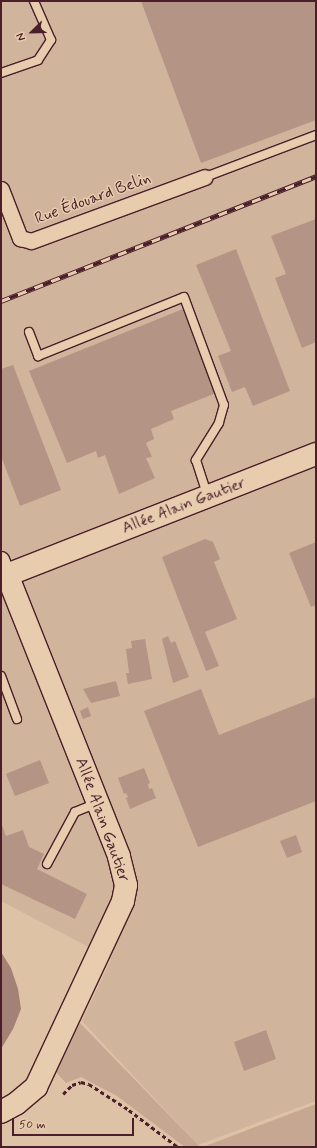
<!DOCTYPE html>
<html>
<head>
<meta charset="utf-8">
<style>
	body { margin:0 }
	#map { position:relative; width:317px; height:1148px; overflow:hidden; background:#dec2a6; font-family:Mynerve,sans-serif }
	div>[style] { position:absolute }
	.built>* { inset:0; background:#d1b49c }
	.green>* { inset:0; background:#c5a792 }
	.water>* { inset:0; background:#a38176 }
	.building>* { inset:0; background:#b49484 }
	.path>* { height:2.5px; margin-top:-1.25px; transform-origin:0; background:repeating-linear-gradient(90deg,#4a1f2b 0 4px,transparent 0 7px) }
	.roads { filter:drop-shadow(1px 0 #4a1f2b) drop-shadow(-1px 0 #4a1f2b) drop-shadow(0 1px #4a1f2b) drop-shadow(0 -1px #4a1f2b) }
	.lane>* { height:8px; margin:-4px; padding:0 4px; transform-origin:4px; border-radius:4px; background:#e7ccae }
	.street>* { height:15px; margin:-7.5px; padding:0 7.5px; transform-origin:7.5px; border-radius:7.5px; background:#e7ccae }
	.secondary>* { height:22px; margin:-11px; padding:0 11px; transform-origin:11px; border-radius:11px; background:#e7ccae }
	.rail>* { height:4.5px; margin-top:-2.25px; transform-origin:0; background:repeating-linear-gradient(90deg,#e7ccae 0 9px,#4a1f2b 0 18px); box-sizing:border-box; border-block:1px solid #4a1f2b }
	span { translate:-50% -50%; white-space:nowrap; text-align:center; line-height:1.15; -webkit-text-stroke:3px #e7ccae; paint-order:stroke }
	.street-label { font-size:16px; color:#4a1f2b }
	.frame { position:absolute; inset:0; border:2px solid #4a1f2b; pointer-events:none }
	.north { position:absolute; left:12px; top:12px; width:40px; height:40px; -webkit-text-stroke:3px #e7ccae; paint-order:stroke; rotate:247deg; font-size:11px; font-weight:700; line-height:16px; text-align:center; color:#4a1f2b }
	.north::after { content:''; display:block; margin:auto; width:14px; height:18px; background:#4a1f2b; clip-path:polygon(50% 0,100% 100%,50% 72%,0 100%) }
	.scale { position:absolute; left:12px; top:1118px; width:122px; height:18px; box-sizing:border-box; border:2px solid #4a1f2b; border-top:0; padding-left:5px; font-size:12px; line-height:14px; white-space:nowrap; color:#4a1f2b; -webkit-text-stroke:3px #e7ccae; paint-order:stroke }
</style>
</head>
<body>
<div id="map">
	<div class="built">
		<div style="clip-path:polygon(1px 1px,316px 1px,316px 1101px,198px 1145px,82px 1021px,111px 959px,1px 901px)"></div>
	</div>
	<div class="green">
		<div style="clip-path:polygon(80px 1023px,200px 1147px,185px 1147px,117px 1096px,81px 1077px,66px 1083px,55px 1071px)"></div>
		<div style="clip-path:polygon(316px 1104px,316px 1147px,203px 1147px)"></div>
	</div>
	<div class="water">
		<div style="clip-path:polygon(1px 952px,11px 968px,18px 989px,21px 1009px,13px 1029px,1px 1049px)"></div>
	</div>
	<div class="building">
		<div style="clip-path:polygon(141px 1px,316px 1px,316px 120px,201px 163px)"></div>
		<div style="clip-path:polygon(316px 219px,316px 342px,302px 348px,275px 278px,286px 274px,271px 236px)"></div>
		<div style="clip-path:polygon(236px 249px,290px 391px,253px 406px,245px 387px,232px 392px,218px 356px,231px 351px,196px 265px)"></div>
		<div style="clip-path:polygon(183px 309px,216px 393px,171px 411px,174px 419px,151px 429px,154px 439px,146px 443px,152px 457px,146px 458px,155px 478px,119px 494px,105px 455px,98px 458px,96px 451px,67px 463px,29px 371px)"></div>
		<div style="clip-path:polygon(13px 365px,61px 490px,20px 506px,1px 456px,1px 369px)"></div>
		<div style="clip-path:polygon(205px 539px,213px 542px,220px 559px,214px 562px,237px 619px,205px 632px,219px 666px,206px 671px,162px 557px)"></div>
		<div style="clip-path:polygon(316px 542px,316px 605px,311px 607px,289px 553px)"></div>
		<div style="clip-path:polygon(168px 636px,171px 643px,175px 641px,189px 677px,173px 683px,162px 639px)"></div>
		<div style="clip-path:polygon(145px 639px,152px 679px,128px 684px,126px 673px,129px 673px,126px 649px,132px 648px,131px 641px)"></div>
		<div style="clip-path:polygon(116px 681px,120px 696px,91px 703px,83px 689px)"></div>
		<div style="clip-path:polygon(201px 689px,219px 735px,316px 697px,316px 801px,198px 847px,144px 711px)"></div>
		<div style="clip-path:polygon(88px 707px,91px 716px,83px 719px,80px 711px)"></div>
		<div style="clip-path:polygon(40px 760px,49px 783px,15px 796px,6px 774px)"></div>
		<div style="clip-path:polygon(144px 768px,150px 783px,148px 784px,149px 789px,152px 788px,156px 798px,130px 809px,126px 798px,128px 797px,126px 793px,124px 794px,118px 778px)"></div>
		<div style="clip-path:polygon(2px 825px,6px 836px,23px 830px,29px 847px,44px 854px,37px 869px,87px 894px,75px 919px,1px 884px)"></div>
		<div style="clip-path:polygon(296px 835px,302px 852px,287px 858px,280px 841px)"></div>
		<div style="clip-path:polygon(266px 1030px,276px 1059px,244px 1071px,234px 1042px)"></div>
	</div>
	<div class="path">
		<div style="left:63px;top:1094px;width:13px;rotate:-45deg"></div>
		<div style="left:72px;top:1085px;width:9px;rotate:-18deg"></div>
		<div style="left:81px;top:1082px;width:8px;rotate:14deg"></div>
		<div style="left:89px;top:1084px;width:48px;rotate:33deg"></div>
		<div style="left:129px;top:1110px;width:61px;rotate:37.1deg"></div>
	</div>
	<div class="roads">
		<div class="lane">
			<div style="left:1px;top:73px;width:39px;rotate:-19deg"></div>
			<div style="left:38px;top:60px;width:24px;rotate:-57deg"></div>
			<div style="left:51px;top:40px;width:43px;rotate:-113.6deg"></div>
			<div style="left:205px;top:177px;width:119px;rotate:-20.7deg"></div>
			<div style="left:29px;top:332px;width:26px;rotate:69deg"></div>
			<div style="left:38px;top:356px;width:157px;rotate:-22deg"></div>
			<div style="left:184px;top:297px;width:115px;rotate:69.7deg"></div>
			<div style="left:224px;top:405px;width:19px;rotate:106deg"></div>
			<div style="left:219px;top:423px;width:44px;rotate:121.9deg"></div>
			<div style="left:196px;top:460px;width:38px;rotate:72deg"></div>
			<div style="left:1px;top:676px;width:46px;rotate:69.6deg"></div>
			<div style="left:47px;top:864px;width:59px;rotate:-61.7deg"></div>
			<div style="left:75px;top:812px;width:24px;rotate:-22deg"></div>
		</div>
		<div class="street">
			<div style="left:1px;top:189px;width:53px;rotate:68.8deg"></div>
			<div style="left:20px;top:238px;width:11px;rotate:15deg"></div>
			<div style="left:31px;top:241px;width:185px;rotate:-20.2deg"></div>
			<div style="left:1px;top:559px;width:17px;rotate:69deg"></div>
		</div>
		<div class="secondary">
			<div style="left:1px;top:1112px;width:18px;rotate:-29deg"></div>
			<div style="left:17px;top:1103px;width:25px;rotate:-40deg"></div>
			<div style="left:36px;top:1087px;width:205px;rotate:-64.9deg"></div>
			<div style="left:123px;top:901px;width:16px;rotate:-79deg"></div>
			<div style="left:126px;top:885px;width:30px;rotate:-104deg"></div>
			<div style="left:119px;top:856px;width:302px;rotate:-111.7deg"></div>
			<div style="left:7px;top:575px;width:332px;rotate:-21.4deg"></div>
		</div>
	</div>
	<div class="rail">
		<div style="left:1px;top:301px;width:339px;rotate:-21.6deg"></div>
	</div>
	<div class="street-label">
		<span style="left:93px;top:199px;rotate:-20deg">Rue Édouard Belin</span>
		<span style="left:184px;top:506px;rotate:-21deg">Allée Alain Gautier</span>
		<span style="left:102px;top:820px;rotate:70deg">Allée Alain Gautier</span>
	</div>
	<div class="frame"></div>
	<div class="north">N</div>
	<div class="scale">50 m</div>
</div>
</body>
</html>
